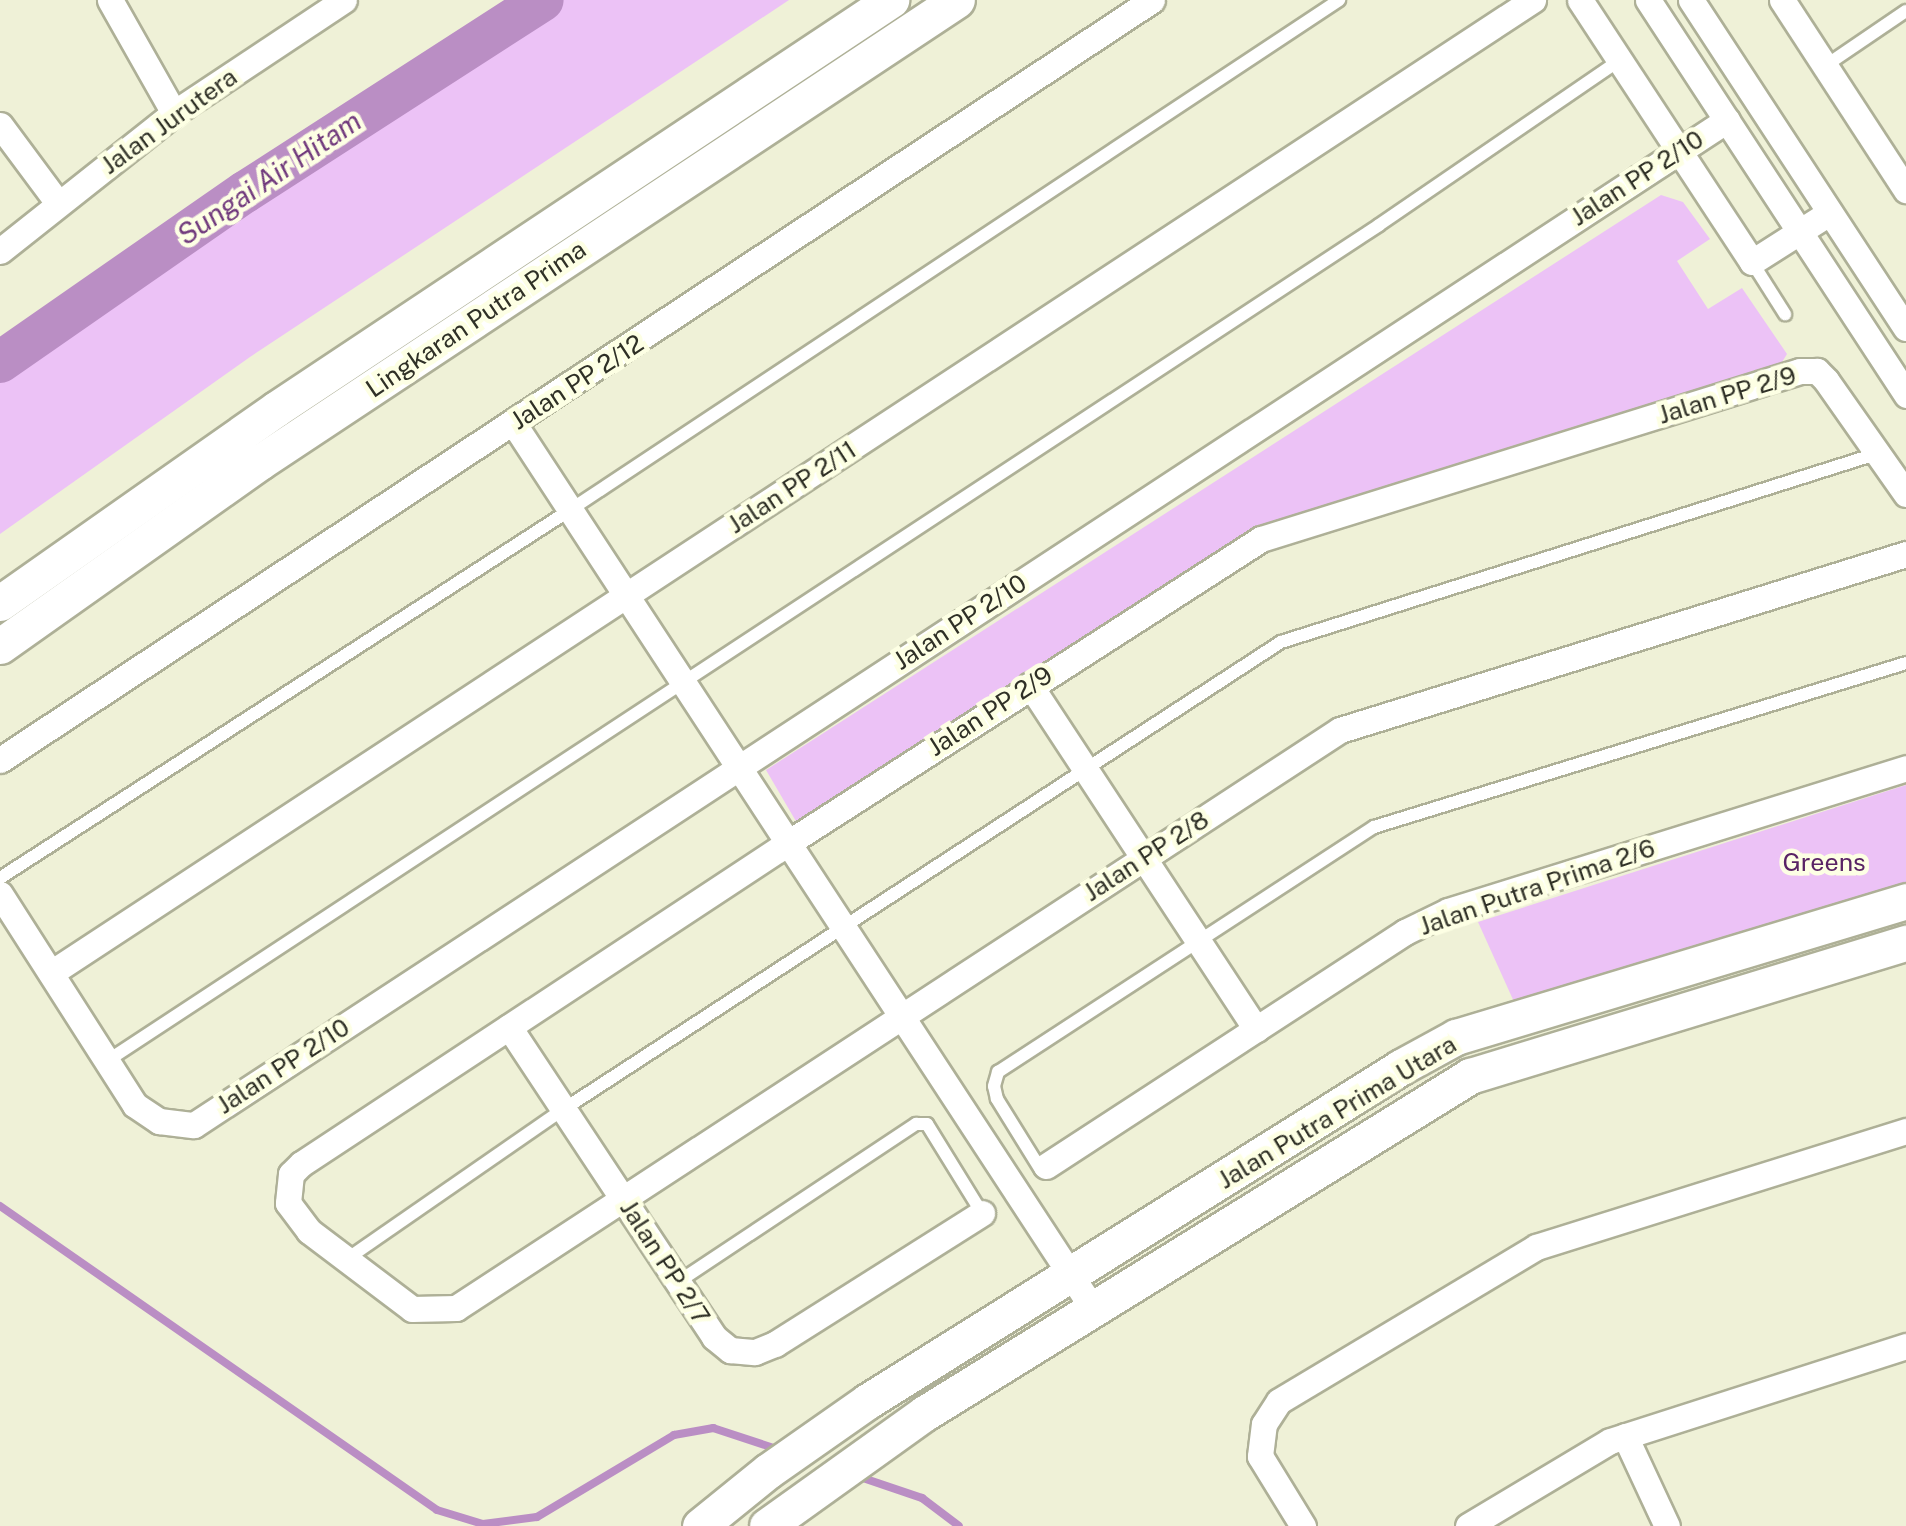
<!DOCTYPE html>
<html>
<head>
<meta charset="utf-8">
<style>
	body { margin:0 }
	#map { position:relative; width:1906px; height:1526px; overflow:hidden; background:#eff1d7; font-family:"Public Sans",sans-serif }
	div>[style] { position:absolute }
	.green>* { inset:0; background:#ecc2f6 }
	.stream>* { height:8px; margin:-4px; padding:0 4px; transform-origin:4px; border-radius:4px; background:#ba8ec4 }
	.river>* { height:42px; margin:-21px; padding:0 21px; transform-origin:21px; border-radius:21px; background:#ba8ec4 }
	.roads { filter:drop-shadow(2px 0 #aeb097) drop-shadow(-2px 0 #aeb097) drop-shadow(0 2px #aeb097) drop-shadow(0 -2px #aeb097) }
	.service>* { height:12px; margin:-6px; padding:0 6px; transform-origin:6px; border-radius:6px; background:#fff }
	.minor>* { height:25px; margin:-12.5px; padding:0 12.5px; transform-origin:12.5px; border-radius:12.5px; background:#fff }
	.secondary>* { height:35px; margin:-17.5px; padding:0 17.5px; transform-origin:17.5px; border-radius:17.5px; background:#fff }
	span { translate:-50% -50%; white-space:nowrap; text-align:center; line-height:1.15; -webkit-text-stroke:9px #fdffe4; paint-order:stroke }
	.street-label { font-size:25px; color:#2f3026 }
	.park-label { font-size:25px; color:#592365 }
	.water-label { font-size:28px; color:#713a7d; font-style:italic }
</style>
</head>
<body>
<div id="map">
	<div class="green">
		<div style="clip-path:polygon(529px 0,789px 0,250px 357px,0 534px,0 358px,169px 239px)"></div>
		<div style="clip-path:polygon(1661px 195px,1683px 202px,1710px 239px,1677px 261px,1708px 309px,1742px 288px,1787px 354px,1779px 367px,1252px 532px,797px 823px,766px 770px)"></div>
		<div style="clip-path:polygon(1906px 785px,1906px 889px,1515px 1004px,1478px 922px)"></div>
	</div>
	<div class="stream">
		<div style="left:0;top:1206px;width:532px;rotate:34.82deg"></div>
		<div style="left:437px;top:1510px;width:48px;rotate:16.9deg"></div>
		<div style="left:483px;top:1524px;width:54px;rotate:-7.4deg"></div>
		<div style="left:537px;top:1517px;width:160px;rotate:-30.9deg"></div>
		<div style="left:674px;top:1435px;width:40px;rotate:-10deg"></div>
		<div style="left:713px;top:1428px;width:67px;rotate:18.2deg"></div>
		<div style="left:857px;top:1476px;width:69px;rotate:18.7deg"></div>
		<div style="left:922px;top:1498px;width:46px;rotate:37.1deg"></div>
	</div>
	<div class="river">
		<div style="left:0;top:362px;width:298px;rotate:-34.8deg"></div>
		<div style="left:245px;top:192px;width:354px;rotate:-32.8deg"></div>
	</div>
	<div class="roads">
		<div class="service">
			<div style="left:1825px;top:66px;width:98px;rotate:-34.2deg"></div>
			<div style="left:1752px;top:262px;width:62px;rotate:57.6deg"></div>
			<div style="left:0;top:878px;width:678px;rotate:-32.85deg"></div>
			<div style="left:570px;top:510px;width:923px;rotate:-33.55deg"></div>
			<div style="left:107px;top:1061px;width:1522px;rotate:-33.31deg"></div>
			<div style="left:1379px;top:225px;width:292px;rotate:-34.4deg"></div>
			<div style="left:1046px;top:1166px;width:6px;rotate:141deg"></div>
			<div style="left:1041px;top:1170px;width:84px;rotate:-121.8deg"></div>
			<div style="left:997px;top:1099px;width:13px;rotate:-103deg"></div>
			<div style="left:994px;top:1086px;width:15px;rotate:-74deg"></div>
			<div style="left:998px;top:1072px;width:449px;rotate:-33.1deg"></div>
			<div style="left:1374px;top:827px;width:557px;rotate:-17.13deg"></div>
			<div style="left:347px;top:1259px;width:264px;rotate:-34.7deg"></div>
			<div style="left:564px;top:1109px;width:856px;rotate:-33.08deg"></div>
			<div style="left:1281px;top:642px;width:627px;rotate:-17.54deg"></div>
			<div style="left:678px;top:1282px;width:286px;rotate:-33.6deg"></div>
			<div style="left:916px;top:1124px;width:11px"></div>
			<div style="left:927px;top:1124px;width:105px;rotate:58.3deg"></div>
		</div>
		<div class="minor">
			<div style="left:110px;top:0;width:130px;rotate:60.5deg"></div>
			<div style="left:1580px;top:0;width:313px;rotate:56.7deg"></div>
			<div style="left:1752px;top:262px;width:91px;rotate:-32.5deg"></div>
			<div style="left:1648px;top:0;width:472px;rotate:56.8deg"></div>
			<div style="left:1691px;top:0;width:392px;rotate:56.8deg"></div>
			<div style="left:1782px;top:0;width:227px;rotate:56.9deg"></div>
			<div style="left:0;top:125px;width:97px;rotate:53.4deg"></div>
			<div style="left:0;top:251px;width:222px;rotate:-38.4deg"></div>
			<div style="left:174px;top:113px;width:204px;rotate:-33.6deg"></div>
			<div style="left:514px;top:424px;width:1061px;rotate:56.8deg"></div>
			<div style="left:1906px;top:494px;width:139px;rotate:-125.1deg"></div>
			<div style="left:1826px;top:380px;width:13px;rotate:-135deg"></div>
			<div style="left:1817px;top:371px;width:17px;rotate:180deg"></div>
			<div style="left:1800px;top:371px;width:565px;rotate:162.69deg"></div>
			<div style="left:1261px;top:539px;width:562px;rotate:147.27deg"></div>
			<div style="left:788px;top:843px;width:583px;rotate:146.61deg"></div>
			<div style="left:301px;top:1164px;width:14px;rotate:135deg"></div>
			<div style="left:291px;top:1174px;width:29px;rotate:96deg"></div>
			<div style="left:288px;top:1203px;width:35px;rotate:53deg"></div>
			<div style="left:309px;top:1231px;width:129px;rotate:37.1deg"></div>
			<div style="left:412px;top:1309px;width:44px;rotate:-1.3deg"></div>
			<div style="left:456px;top:1308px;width:1056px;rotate:-33.18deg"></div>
			<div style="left:1340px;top:730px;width:593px;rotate:-17.27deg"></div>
			<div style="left:1030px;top:685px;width:412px;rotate:56.7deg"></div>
			<div style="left:0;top:760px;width:1380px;rotate:-33.41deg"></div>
			<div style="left:0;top:894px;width:250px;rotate:57.4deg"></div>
			<div style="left:135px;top:1105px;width:29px;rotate:34deg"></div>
			<div style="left:159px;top:1121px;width:35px;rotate:7deg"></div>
			<div style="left:194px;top:1125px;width:1833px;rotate:-33.25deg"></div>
			<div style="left:51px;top:973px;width:1773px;rotate:-33.29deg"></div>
			<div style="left:509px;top:1027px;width:372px;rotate:56.5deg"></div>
			<div style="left:714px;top:1337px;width:21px;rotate:39deg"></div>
			<div style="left:730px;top:1350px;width:25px;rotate:5deg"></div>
			<div style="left:755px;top:1352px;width:22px;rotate:-22deg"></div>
			<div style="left:775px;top:1344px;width:245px;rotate:-32.3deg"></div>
			<div style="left:1046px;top:1166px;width:429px;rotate:-33.1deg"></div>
			<div style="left:1405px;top:932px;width:48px;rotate:-26deg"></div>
			<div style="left:1448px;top:911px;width:480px;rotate:-17.3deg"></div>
			<div style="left:1625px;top:1436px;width:99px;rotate:65deg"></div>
			<div style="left:1303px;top:1526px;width:82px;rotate:-121.6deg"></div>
			<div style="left:1260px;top:1456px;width:32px;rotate:-83deg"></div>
			<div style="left:1264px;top:1424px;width:27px;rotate:-57deg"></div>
			<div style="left:1279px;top:1401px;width:300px;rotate:-30.9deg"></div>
			<div style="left:1536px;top:1247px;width:388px;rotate:-17.4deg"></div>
			<div style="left:1468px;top:1526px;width:165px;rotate:-30.9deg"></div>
			<div style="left:1610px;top:1441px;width:311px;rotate:-17.8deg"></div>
		</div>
		<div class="secondary">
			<div style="left:0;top:603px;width:337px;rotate:-35.1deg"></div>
			<div style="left:276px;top:409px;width:739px;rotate:-33.63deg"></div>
			<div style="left:0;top:646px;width:319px;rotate:-35.3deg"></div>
			<div style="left:260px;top:462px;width:836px;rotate:-33.54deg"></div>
			<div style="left:700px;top:1526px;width:87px;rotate:-39deg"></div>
			<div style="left:768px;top:1471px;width:122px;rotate:-35deg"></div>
			<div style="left:868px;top:1401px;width:629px;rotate:-32.07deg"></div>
			<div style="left:1401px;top:1067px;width:63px;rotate:-28.6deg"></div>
			<div style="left:1456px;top:1037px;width:470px;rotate:-16.8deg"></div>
			<div style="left:767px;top:1526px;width:194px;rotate:-35.6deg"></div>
			<div style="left:925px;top:1413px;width:641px;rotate:-31.73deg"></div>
			<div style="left:1470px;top:1076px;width:456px;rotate:-17deg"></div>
		</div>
	</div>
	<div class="street-label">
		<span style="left:169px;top:121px;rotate:-36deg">Jalan Jurutera</span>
		<span style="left:1637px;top:178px;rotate:-33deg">Jalan PP 2/10</span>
		<span style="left:476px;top:319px;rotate:-34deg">Lingkaran Putra Prima</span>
		<span style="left:577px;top:382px;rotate:-33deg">Jalan PP 2/12</span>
		<span style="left:1727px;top:395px;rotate:-17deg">Jalan PP 2/9</span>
		<span style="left:792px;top:487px;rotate:-33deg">Jalan PP 2/11</span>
		<span style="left:960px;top:622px;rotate:-33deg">Jalan PP 2/10</span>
		<span style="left:990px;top:711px;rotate:-33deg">Jalan PP 2/9</span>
		<span style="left:1146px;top:856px;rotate:-33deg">Jalan PP 2/8</span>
		<span style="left:1537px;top:887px;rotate:-19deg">Jalan Putra Prima 2/6</span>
		<span style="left:283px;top:1066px;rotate:-33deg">Jalan PP 2/10</span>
		<span style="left:1337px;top:1112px;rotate:-31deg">Jalan Putra Prima Utara</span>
		<span style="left:665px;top:1262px;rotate:57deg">Jalan PP 2/7</span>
	</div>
	<div class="park-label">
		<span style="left:1824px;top:862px">Greens</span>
	</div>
	<div class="water-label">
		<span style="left:269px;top:178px;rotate:-34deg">Sungai Air Hitam</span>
	</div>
</div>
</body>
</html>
